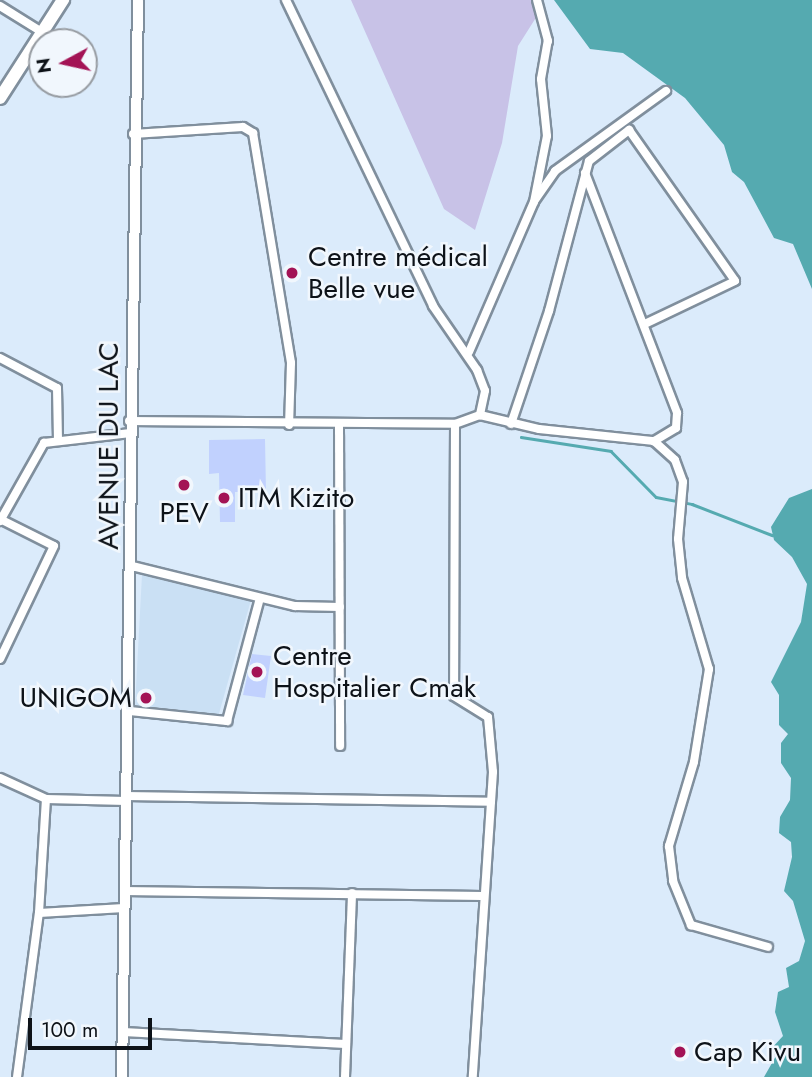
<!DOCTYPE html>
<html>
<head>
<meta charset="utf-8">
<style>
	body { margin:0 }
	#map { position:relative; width:812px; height:1077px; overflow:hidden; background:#dbebfb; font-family:Jost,sans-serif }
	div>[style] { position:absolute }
	.built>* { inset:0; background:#cae0f4 }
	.green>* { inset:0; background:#c8c2e7 }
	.water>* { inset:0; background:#55aab0 }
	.stream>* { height:2.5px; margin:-1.25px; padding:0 1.25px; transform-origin:1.25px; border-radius:1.25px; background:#55aab0 }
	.building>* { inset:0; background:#c1d1fe }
	.roads { filter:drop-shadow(2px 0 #808f9d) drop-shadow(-2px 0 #808f9d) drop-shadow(0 2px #808f9d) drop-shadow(0 -2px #808f9d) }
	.minor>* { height:8px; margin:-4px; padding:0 4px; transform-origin:4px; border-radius:4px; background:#fff }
	.major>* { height:10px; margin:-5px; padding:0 5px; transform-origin:5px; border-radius:5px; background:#fff }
	.highway>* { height:12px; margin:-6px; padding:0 6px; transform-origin:6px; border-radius:6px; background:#fff }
	.dots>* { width:19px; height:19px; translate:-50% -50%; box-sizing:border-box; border:4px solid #f1f7fd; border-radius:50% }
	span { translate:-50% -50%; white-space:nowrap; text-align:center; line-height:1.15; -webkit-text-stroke:5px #f1f7fd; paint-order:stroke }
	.poi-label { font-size:28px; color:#0d1218 }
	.left { translate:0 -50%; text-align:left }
	.right { translate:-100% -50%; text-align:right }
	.street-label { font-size:28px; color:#0d1218 }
	.north { position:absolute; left:28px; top:28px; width:70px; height:70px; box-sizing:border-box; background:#f1f7fd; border:2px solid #969ba1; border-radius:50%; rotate:262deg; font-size:19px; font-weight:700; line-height:28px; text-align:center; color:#0d1218 }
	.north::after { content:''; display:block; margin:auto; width:24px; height:32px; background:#a31355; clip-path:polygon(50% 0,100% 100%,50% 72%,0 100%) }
	.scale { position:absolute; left:28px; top:1018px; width:124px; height:32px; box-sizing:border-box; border:4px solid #0d1218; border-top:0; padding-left:9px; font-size:21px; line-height:24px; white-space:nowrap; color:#0d1218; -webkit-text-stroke:5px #f1f7fd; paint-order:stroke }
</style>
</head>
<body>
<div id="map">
	<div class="built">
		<div style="clip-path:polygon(142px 575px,251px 600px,218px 717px,135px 707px)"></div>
	</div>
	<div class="green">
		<div style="clip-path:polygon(351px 0,531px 0,537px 16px,518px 46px,502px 143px,475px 230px,444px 209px)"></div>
	</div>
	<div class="water">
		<div style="clip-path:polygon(554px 0,812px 0,812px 289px,793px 244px,774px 238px,744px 182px,732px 172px,724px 145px,685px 98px,623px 53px,590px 49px)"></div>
		<div style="clip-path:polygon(812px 489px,812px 1077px,764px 1077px,776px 1056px,770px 1050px,783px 1036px,775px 1012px,778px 992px,789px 987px,786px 968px,799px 961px,805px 941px,793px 901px,784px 891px,792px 857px,791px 842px,779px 833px,780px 817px,790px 800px,791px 778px,781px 763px,781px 743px,788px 734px,779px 725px,779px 695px,771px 682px,801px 622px,807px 584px,792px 557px,774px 540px,771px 527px,789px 498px)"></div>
	</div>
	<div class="stream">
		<div style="left:521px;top:437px;width:91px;rotate:8.8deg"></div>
		<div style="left:611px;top:451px;width:64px;rotate:45.6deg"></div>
		<div style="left:656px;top:497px;width:37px;rotate:11deg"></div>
		<div style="left:692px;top:504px;width:86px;rotate:21.2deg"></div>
	</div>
	<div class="building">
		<div style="clip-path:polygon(265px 439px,266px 492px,235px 492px,235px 522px,220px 522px,219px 473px,209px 474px,209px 440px)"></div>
		<div style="clip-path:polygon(252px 654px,271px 656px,265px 698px,243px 695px)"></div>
	</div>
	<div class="roads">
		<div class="minor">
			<div style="left:286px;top:0;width:339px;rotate:64.3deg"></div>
			<div style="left:433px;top:306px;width:78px;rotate:55.5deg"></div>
			<div style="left:477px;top:370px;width:22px;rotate:69deg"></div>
			<div style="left:485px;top:391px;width:25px;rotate:102deg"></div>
			<div style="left:0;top:6px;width:49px;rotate:31.8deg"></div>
			<div style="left:133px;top:134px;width:110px;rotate:-3.6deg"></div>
			<div style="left:243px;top:127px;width:12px;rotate:31deg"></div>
			<div style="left:253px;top:133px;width:233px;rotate:80.6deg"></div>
			<div style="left:291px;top:363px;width:62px;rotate:91.8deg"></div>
			<div style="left:585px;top:173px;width:257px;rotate:69deg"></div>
			<div style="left:677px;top:413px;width:15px;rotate:94deg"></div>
			<div style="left:676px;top:428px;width:26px;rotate:149deg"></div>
			<div style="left:535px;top:200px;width:35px;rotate:-55deg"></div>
			<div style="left:555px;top:171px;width:137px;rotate:-35.8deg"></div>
			<div style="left:469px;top:352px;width:163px;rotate:-66.6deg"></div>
			<div style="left:534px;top:202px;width:67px;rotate:-78.9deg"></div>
			<div style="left:547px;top:136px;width:57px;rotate:-96deg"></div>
			<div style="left:541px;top:79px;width:39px;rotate:-80deg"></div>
			<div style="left:548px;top:41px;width:42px;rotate:-105deg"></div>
			<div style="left:0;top:358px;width:64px;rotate:27.8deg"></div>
			<div style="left:57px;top:388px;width:50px;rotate:88.9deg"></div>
			<div style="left:480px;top:415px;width:61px;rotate:13.3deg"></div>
			<div style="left:539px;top:429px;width:116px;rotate:6deg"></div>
			<div style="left:654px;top:441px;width:28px;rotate:42deg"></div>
			<div style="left:675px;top:460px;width:23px;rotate:70deg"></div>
			<div style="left:683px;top:482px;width:57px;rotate:95deg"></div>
			<div style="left:678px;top:539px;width:39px;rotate:84deg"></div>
			<div style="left:682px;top:578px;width:95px;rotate:73.5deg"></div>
			<div style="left:709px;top:669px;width:94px;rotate:99.2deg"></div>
			<div style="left:694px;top:762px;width:88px;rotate:106.6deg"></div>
			<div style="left:669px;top:846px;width:35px;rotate:83deg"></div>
			<div style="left:673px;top:881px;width:48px;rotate:67.8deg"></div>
			<div style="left:691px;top:925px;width:80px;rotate:15.9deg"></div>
			<div style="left:129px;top:421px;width:326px;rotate:0.5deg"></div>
			<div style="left:455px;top:424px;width:27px;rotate:-20deg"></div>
			<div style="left:455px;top:424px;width:272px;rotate:90.2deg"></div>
			<div style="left:454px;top:696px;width:40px;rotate:32deg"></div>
			<div style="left:488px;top:717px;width:55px;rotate:84.8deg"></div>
			<div style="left:493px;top:772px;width:306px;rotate:93.8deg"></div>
			<div style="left:511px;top:424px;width:119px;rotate:-71.4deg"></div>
			<div style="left:549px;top:311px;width:155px;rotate:-75.1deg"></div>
			<div style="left:589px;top:161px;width:51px;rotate:-37.8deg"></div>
			<div style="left:629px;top:130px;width:184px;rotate:54.9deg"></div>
			<div style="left:735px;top:281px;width:98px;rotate:154.5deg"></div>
			<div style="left:339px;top:425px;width:321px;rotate:89.8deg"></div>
			<div style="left:0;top:519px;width:60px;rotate:26.6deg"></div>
			<div style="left:54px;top:546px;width:125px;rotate:115.5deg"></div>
			<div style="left:0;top:521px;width:90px;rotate:-60.6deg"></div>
			<div style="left:44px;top:443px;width:87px;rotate:-6.6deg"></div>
			<div style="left:132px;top:566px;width:168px;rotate:13.8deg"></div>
			<div style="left:295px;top:606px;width:45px;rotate:1.3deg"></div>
			<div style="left:129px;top:711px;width:99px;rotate:5.8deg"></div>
			<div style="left:227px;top:721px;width:127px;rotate:-75deg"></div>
			<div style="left:0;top:778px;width:51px;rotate:24.5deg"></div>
			<div style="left:46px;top:799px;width:80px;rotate:1.4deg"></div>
			<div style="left:126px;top:796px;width:365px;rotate:0.9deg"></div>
			<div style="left:124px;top:891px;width:358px;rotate:0.8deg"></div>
			<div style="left:39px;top:913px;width:85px;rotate:-3.4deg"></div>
			<div style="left:123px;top:1032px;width:223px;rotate:3.1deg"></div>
			<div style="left:17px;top:1077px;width:165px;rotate:-82.4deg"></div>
			<div style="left:39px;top:913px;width:114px;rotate:-86.5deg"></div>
			<div style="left:345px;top:1077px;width:184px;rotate:-87.8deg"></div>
		</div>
		<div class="major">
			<div style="left:122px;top:1077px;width:1077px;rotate:-89.15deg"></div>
		</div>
		<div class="highway">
			<div style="left:0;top:98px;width:117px;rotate:-57.3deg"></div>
		</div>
	</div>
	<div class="dots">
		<div style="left:292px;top:273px;background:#a31355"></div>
		<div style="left:184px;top:485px;background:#a31355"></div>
		<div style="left:224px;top:498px;background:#a31355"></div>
		<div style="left:257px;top:672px;background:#a31355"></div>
		<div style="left:146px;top:698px;background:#a31355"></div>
		<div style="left:680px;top:1052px;background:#a31355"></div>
	</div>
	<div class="poi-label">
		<span class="left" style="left:308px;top:273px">Centre médical<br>Belle vue</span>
		<span class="left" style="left:238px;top:498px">ITM Kizito</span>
		<span style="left:184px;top:513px">PEV</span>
		<span class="left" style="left:273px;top:672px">Centre<br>Hospitalier Cmak</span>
		<span class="right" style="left:132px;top:698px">UNIGOM</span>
		<span class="left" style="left:694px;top:1052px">Cap Kivu</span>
	</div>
	<div class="street-label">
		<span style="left:109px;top:446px;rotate:-90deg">AVENUE DU LAC</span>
	</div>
	<div class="north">N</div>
	<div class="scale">100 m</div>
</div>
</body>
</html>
